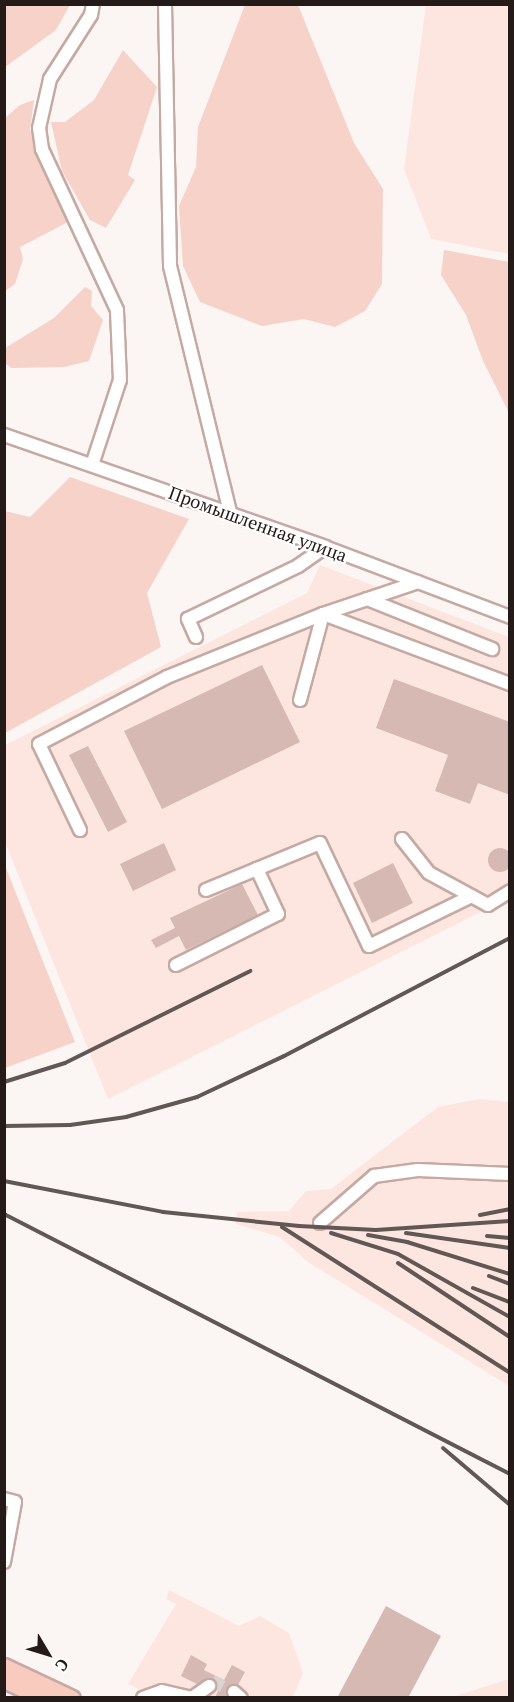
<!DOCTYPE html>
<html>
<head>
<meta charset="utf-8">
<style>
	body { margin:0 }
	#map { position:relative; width:514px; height:1702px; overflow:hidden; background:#fbf5f4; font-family:"PT Serif",serif }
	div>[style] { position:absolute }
	.built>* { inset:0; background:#fde6e0 }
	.green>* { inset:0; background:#f6d2c9 }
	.building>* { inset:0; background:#d5b9b2 }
	.round { border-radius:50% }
	.minor-tunnel>* { height:12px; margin-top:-6px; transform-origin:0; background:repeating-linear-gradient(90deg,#dbd4d3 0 12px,transparent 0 18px) }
	.roads { filter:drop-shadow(2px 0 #c5aaa3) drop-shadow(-2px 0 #c5aaa3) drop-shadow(0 2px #c5aaa3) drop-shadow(0 -2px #c5aaa3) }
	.minor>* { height:12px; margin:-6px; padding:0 6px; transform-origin:6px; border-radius:6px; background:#fff }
	.major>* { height:15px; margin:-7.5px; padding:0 7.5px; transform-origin:7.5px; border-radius:7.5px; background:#f9cabe }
	.rail>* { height:4px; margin:-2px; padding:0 2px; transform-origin:2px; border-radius:2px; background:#615856 }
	span { translate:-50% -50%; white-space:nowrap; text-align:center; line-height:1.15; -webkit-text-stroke:4.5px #fff; paint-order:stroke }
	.street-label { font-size:18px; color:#241a17 }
	.frame { position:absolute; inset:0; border:6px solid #241a17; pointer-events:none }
	.north { position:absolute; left:18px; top:1624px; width:60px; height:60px; -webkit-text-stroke:4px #fff; paint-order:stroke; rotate:128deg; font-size:16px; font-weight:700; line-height:24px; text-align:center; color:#241a17 }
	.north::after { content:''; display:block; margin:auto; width:21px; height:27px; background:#241a17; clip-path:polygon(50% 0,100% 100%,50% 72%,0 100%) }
</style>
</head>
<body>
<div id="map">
	<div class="built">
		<div style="clip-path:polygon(426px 5px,509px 5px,509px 254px,431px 239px,404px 169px)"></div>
		<div style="clip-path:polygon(320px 565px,509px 637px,509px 898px,108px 1099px,5px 842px,5px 745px,307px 593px)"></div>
		<div style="clip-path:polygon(479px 1099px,509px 1102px,509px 1386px,308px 1262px,280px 1237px,236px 1224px,237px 1212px,289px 1211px,306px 1191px,331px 1189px,438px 1107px)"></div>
		<div style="clip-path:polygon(169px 1590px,239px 1626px,260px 1616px,289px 1633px,303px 1673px,293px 1697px,156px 1697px,128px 1684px,176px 1604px,166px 1599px)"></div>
		<div style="clip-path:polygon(509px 1679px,509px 1697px,452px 1697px)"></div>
	</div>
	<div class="green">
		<div style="clip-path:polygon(5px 4px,70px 4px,70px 5px,56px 30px,5px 67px)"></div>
		<div style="clip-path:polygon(245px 5px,298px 5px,354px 143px,383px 189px,382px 284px,365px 311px,335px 327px,304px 319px,262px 326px,200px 302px,183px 266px,179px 206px,196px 167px,198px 127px)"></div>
		<div style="clip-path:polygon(123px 50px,157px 87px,128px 175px,135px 180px,106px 228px,90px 220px,62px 171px,51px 122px,65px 122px,94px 100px)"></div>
		<div style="clip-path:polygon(34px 100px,30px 129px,36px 150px,70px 221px,20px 247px,23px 259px,15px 284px,5px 291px,5px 118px,20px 105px)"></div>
		<div style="clip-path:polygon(444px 250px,509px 262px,509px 413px,483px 361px,466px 315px,441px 275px)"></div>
		<div style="clip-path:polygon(85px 287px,92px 291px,91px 306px,103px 320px,89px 361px,64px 367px,11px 368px,5px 363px,5px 348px,54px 318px)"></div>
		<div style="clip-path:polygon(70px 477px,189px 519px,147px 593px,161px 647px,5px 733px,5px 511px,30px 517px)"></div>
		<div style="clip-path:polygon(4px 863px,75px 1042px,5px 1068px,4px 1068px)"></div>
	</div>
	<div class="building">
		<div style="clip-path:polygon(262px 665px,300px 742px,162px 809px,124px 731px)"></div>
		<div style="clip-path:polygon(394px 679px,510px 722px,510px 795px,478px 783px,470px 804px,435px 791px,448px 755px,376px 728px)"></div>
		<div style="clip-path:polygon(88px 746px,127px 822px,108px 832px,69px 755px)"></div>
		<div style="clip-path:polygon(164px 843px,176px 870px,133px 891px,120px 864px)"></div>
		<div class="round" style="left:488px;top:848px;width:24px;height:24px"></div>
		<div style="clip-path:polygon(393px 863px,413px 903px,372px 923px,353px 883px)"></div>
		<div style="clip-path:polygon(242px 884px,258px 915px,186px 950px,179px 936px,156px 948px,151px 940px,175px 928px,170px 918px)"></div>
		<div style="clip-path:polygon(386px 1606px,441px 1636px,408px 1698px,337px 1698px)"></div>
		<div style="clip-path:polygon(191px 1655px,207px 1664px,204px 1670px,224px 1680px,232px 1665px,245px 1672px,238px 1685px,227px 1687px,228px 1698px,215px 1698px,218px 1691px,213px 1679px,197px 1684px,181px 1676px)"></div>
	</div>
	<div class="minor-tunnel">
		<div style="left:209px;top:1686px;width:6px;rotate:-59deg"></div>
		<div style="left:212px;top:1681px;width:25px;rotate:27deg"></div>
	</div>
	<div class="roads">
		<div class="minor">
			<div style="left:165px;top:4px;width:262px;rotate:88.9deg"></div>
			<div style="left:170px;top:266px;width:254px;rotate:76.3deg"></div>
			<div style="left:4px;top:435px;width:340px;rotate:19.2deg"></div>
			<div style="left:325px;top:547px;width:198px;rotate:20.7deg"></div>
			<div style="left:92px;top:465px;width:89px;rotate:-71.8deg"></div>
			<div style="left:120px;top:380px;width:70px;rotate:-92.5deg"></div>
			<div style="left:117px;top:310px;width:178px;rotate:-115deg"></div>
			<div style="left:42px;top:149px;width:21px;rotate:-98deg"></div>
			<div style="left:39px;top:128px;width:50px;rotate:-77.3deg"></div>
			<div style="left:50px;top:79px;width:76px;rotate:-57.4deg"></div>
			<div style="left:91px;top:15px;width:11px;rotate:-80deg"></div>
			<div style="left:367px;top:599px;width:135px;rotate:21.8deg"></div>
			<div style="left:196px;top:637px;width:20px;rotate:-114deg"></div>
			<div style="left:188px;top:619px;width:122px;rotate:-25.7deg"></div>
			<div style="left:298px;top:566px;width:33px;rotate:-35deg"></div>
			<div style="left:300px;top:700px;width:89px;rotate:-75deg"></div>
			<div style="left:323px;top:614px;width:200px;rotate:20.5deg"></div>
			<div style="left:80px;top:830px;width:95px;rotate:-115.5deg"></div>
			<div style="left:39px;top:744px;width:144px;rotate:-27.6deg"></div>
			<div style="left:167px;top:677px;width:168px;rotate:-22deg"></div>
			<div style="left:323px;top:614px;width:100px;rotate:-18.6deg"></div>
			<div style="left:402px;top:839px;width:43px;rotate:51.5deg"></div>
			<div style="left:429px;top:873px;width:67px;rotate:28.5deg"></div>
			<div style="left:488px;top:905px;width:26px;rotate:-32deg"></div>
			<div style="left:206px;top:890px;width:123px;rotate:-22.4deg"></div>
			<div style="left:320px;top:843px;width:114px;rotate:64.6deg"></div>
			<div style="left:369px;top:946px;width:114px;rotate:-25.9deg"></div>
			<div style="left:176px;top:965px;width:114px;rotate:-26.6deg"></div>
			<div style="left:278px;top:914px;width:50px;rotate:-115deg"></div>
			<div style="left:320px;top:1223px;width:72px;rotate:-41deg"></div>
			<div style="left:374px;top:1176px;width:44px;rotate:-7.8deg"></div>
			<div style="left:418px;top:1170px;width:92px;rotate:2.5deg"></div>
			<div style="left:4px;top:1499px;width:11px;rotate:15deg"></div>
			<div style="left:15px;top:1502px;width:61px;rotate:100.4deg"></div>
			<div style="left:234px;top:1692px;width:9px;rotate:41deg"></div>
			<div style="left:143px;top:1698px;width:20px;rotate:-20deg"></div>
			<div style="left:162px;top:1691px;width:31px;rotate:13deg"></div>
			<div style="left:192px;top:1698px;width:21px;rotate:-35deg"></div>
		</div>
		<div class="major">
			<div style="left:4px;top:1666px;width:75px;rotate:25.2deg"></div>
			<div style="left:4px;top:1680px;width:42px;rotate:25.3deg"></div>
		</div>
	</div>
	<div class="rail">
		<div style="left:4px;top:1082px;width:64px;rotate:-17.3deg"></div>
		<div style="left:65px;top:1063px;width:207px;rotate:-26.4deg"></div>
		<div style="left:4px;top:1126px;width:66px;rotate:-0.9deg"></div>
		<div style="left:70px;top:1125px;width:57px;rotate:-8.1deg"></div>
		<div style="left:126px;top:1117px;width:74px;rotate:-15.7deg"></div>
		<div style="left:197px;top:1097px;width:96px;rotate:-25.2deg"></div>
		<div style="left:284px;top:1056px;width:255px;rotate:-27.6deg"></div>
		<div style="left:4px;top:1181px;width:162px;rotate:11deg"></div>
		<div style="left:163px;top:1212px;width:137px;rotate:5.9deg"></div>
		<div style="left:299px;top:1226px;width:77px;rotate:3deg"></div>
		<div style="left:376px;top:1230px;width:134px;rotate:-3.8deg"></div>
		<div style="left:4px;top:1214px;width:569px;rotate:27.2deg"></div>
		<div style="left:480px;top:1215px;width:31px;rotate:-11deg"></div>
		<div style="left:282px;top:1227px;width:271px;rotate:32.6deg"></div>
		<div style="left:331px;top:1233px;width:70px;rotate:17.4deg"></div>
		<div style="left:398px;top:1254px;width:129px;rotate:29.4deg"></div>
		<div style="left:406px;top:1233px;width:105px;rotate:8.2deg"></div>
		<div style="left:368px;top:1235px;width:40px;rotate:10deg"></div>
		<div style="left:407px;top:1242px;width:108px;rotate:17.3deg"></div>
		<div style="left:487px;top:1236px;width:23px;rotate:5deg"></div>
		<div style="left:398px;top:1263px;width:134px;rotate:33.5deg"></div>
		<div style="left:489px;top:1276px;width:22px;rotate:21deg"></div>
		<div style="left:473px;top:1288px;width:40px;rotate:21deg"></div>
		<div style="left:443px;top:1448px;width:88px;rotate:40.4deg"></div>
	</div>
	<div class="street-label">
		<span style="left:258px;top:524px;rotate:20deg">Промышленная улица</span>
	</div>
	<div class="frame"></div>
	<div class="north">С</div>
</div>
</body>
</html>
